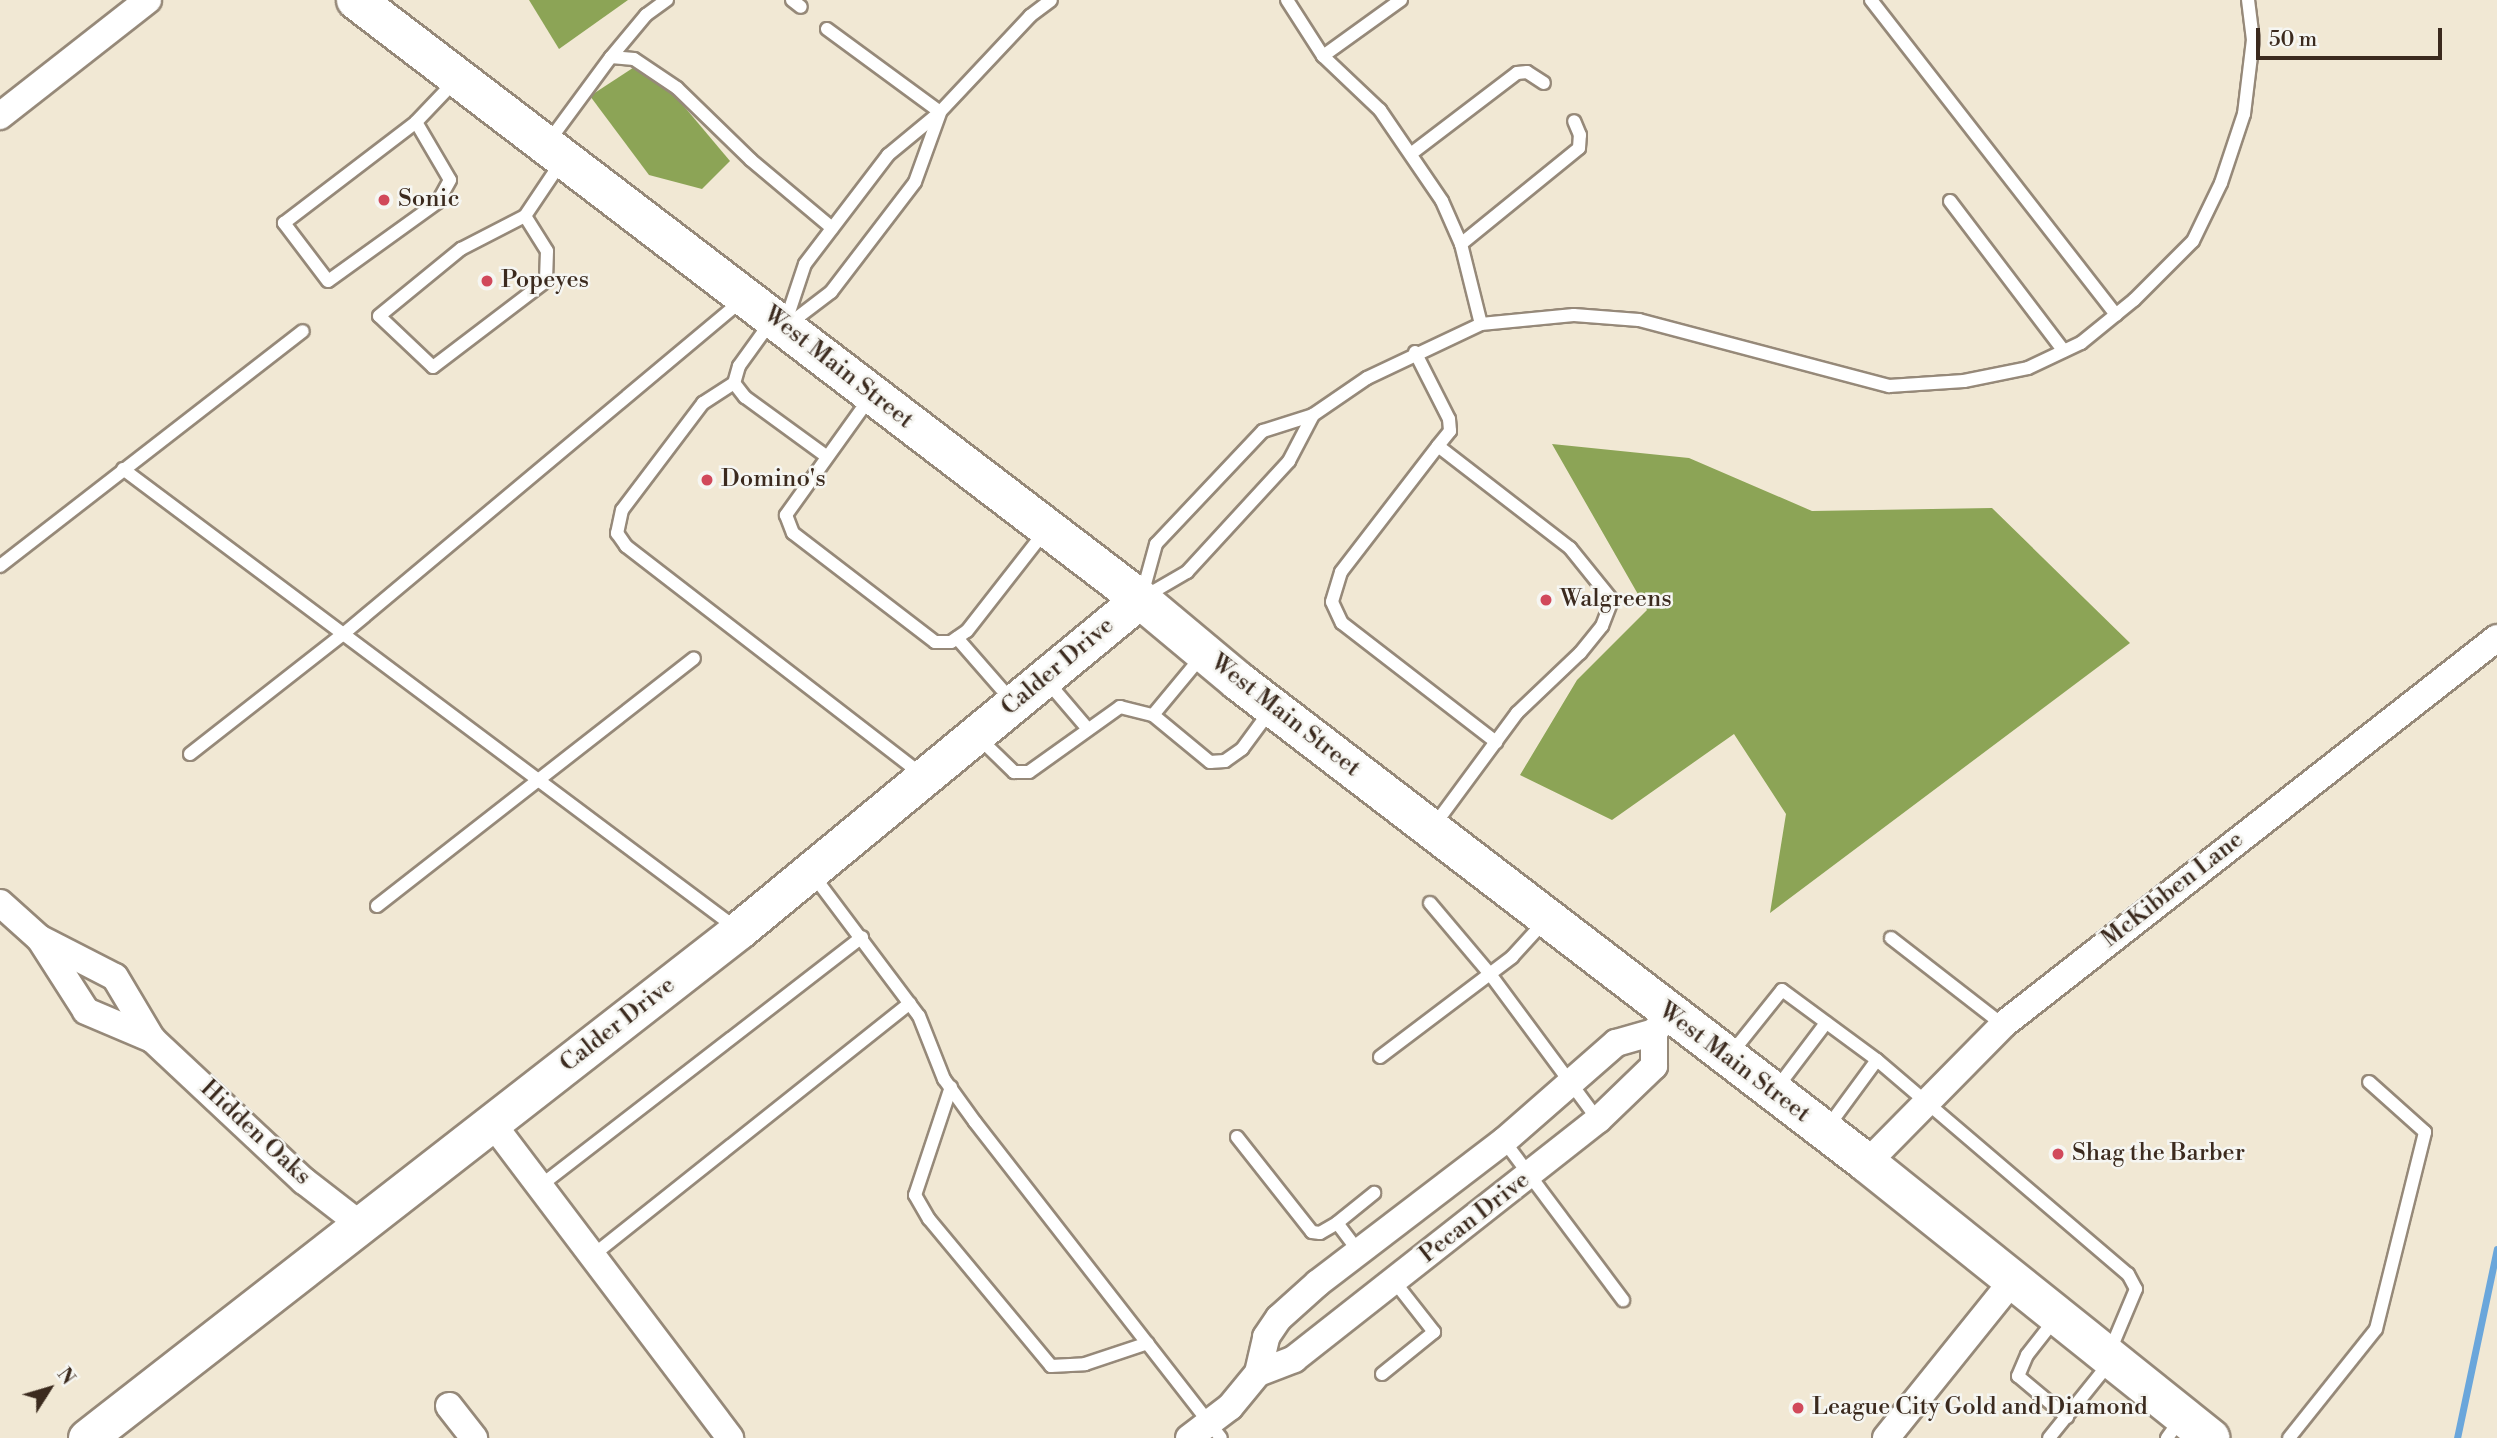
<!DOCTYPE html>
<html>
<head>
<meta charset="utf-8">
<style>
	body { margin:0 }
	#map { position:relative; width:2497px; height:1438px; overflow:hidden; background:#f1e8d4; font-family:"Libre Bodoni",serif }
	div>[style] { position:absolute }
	.forest>* { inset:0; background:#8ca456 }
	.stream>* { height:7px; margin:-3.5px; padding:0 3.5px; transform-origin:3.5px; border-radius:3.5px; background:#6aa6db }
	.roads { filter:drop-shadow(2px 0 #968979) drop-shadow(-2px 0 #968979) drop-shadow(0 2px #968979) drop-shadow(0 -2px #968979) }
	.lane>* { height:12px; margin:-6px; padding:0 6px; transform-origin:6px; border-radius:6px; background:#fff }
	.street>* { height:26px; margin:-13px; padding:0 13px; transform-origin:13px; border-radius:13px; background:#fff }
	.secondary>* { height:37px; margin:-18.5px; padding:0 18.5px; transform-origin:18.5px; border-radius:18.5px; background:#fff }
	.primary>* { height:38px; margin:-19px; padding:0 19px; transform-origin:19px; border-radius:19px; background:#fff }
	.dots>* { width:19px; height:19px; translate:-50% -50%; box-sizing:border-box; border:4px solid #f6f6f2; border-radius:50% }
	span { translate:-50% -50%; white-space:nowrap; text-align:center; line-height:1.15; -webkit-text-stroke:5px #f6f6f2; paint-order:stroke }
	.poi-label { font-size:24px; color:#3b2a1e }
	.left { translate:0 -50%; text-align:left }
	.street-label { font-size:24px; color:#3b2a1e }
	.north { position:absolute; left:14px; top:1354px; width:70px; height:70px; -webkit-text-stroke:5px #f6f6f2; paint-order:stroke; rotate:53deg; font-size:19px; font-weight:700; line-height:28px; text-align:center; color:#3b2a1e }
	.north::after { content:''; display:block; margin:auto; width:24px; height:32px; background:#3b2a1e; clip-path:polygon(50% 0,100% 100%,50% 72%,0 100%) }
	.scale { position:absolute; left:2256px; top:28px; width:186px; height:32px; box-sizing:border-box; border:4px solid #3b2a1e; border-top:0; padding-left:9px; font-size:21px; line-height:24px; white-space:nowrap; color:#3b2a1e; -webkit-text-stroke:5px #f6f6f2; paint-order:stroke }
</style>
</head>
<body>
<div id="map">
	<div class="forest">
		<div style="clip-path:polygon(529px 0,628px 0,559px 49px)"></div>
		<div style="clip-path:polygon(645px 60px,730px 161px,702px 189px,649px 175px,590px 96px)"></div>
		<div style="clip-path:polygon(1552px 444px,1689px 458px,1812px 511px,1992px 508px,2130px 643px,1770px 913px,1786px 814px,1734px 734px,1612px 820px,1520px 775px,1577px 680px,1647px 610px)"></div>
	</div>
	<div class="stream">
		<div style="left:2457px;top:1438px;width:193px;rotate:-78.1deg"></div>
	</div>
	<div class="roads">
		<div class="lane">
			<div style="left:792px;top:0;width:11px;rotate:38deg"></div>
			<div style="left:1287px;top:0;width:67px;rotate:57.3deg"></div>
			<div style="left:1323px;top:56px;width:79px;rotate:43.5deg"></div>
			<div style="left:1380px;top:110px;width:110px;rotate:55.7deg"></div>
			<div style="left:1442px;top:201px;width:47px;rotate:66.2deg"></div>
			<div style="left:1461px;top:244px;width:82px;rotate:76deg"></div>
			<div style="left:1871px;top:0;width:399px;rotate:52.1deg"></div>
			<div style="left:827px;top:29px;width:140px;rotate:36.3deg"></div>
			<div style="left:1323px;top:56px;width:96px;rotate:-35.7deg"></div>
			<div style="left:611px;top:57px;width:55px;rotate:-50.2deg"></div>
			<div style="left:646px;top:15px;width:26px;rotate:-36deg"></div>
			<div style="left:416px;top:122px;width:67px;rotate:59.6deg"></div>
			<div style="left:450px;top:180px;width:25px;rotate:119deg"></div>
			<div style="left:438px;top:202px;width:135px;rotate:144.3deg"></div>
			<div style="left:328px;top:281px;width:73px;rotate:-127.2deg"></div>
			<div style="left:284px;top:223px;width:166px;rotate:-37.4deg"></div>
			<div style="left:416px;top:122px;width:58px;rotate:-46.4deg"></div>
			<div style="left:549px;top:141px;width:104px;rotate:-53.6deg"></div>
			<div style="left:611px;top:57px;width:23px;rotate:5deg"></div>
			<div style="left:634px;top:59px;width:52px;rotate:34deg"></div>
			<div style="left:677px;top:88px;width:103px;rotate:44.2deg"></div>
			<div style="left:751px;top:160px;width:106px;rotate:40deg"></div>
			<div style="left:1412px;top:153px;width:132px;rotate:-37.3deg"></div>
			<div style="left:1517px;top:73px;width:10px;rotate:-6deg"></div>
			<div style="left:1527px;top:72px;width:20px;rotate:33deg"></div>
			<div style="left:1950px;top:201px;width:188px;rotate:52.8deg"></div>
			<div style="left:525px;top:216px;width:41px;rotate:57.8deg"></div>
			<div style="left:547px;top:251px;width:30px;rotate:92deg"></div>
			<div style="left:546px;top:281px;width:142px;rotate:142.7deg"></div>
			<div style="left:433px;top:367px;width:74px;rotate:-136.6deg"></div>
			<div style="left:379px;top:316px;width:106px;rotate:-39.3deg"></div>
			<div style="left:461px;top:249px;width:72px;rotate:-27.3deg"></div>
			<div style="left:525px;top:216px;width:66px;rotate:-56.1deg"></div>
			<div style="left:1461px;top:244px;width:152px;rotate:-39.1deg"></div>
			<div style="left:1579px;top:148px;width:13px;rotate:-86deg"></div>
			<div style="left:1580px;top:135px;width:15px;rotate:-113deg"></div>
			<div style="left:786px;top:321px;width:60px;rotate:-71.6deg"></div>
			<div style="left:805px;top:264px;width:137px;rotate:-52.7deg"></div>
			<div style="left:888px;top:155px;width:67px;rotate:-39.6deg"></div>
			<div style="left:940px;top:112px;width:132px;rotate:-46.8deg"></div>
			<div style="left:1030px;top:16px;width:26px;rotate:-37deg"></div>
			<div style="left:770px;top:323px;width:53px;rotate:125.8deg"></div>
			<div style="left:739px;top:366px;width:18px;rotate:106deg"></div>
			<div style="left:734px;top:383px;width:18px;rotate:52deg"></div>
			<div style="left:745px;top:397px;width:100px;rotate:36.1deg"></div>
			<div style="left:789px;top:324px;width:53px;rotate:-37.3deg"></div>
			<div style="left:831px;top:292px;width:138px;rotate:-52.6deg"></div>
			<div style="left:915px;top:182px;width:73px;rotate:-70.1deg"></div>
			<div style="left:1415px;top:352px;width:75px;rotate:63.1deg"></div>
			<div style="left:1449px;top:419px;width:12px;rotate:85deg"></div>
			<div style="left:1450px;top:431px;width:19px;rotate:129deg"></div>
			<div style="left:1438px;top:446px;width:167px;rotate:37.7deg"></div>
			<div style="left:1570px;top:548px;width:67px;rotate:51.1deg"></div>
			<div style="left:1612px;top:600px;width:28px;rotate:111deg"></div>
			<div style="left:1602px;top:626px;width:35px;rotate:129deg"></div>
			<div style="left:1580px;top:653px;width:87px;rotate:136.4deg"></div>
			<div style="left:1517px;top:713px;width:142px;rotate:126.4deg"></div>
			<div style="left:734px;top:383px;width:37px;rotate:147deg"></div>
			<div style="left:703px;top:403px;width:134px;rotate:127.1deg"></div>
			<div style="left:622px;top:510px;width:24px;rotate:102deg"></div>
			<div style="left:617px;top:533px;width:16px;rotate:55deg"></div>
			<div style="left:626px;top:546px;width:373px;rotate:37.7deg"></div>
			<div style="left:869px;top:399px;width:143px;rotate:125.6deg"></div>
			<div style="left:786px;top:515px;width:19px;rotate:69deg"></div>
			<div style="left:793px;top:533px;width:179px;rotate:37.5deg"></div>
			<div style="left:935px;top:642px;width:16px"></div>
			<div style="left:951px;top:642px;width:19px;rotate:-35deg"></div>
			<div style="left:967px;top:631px;width:127px;rotate:-52deg"></div>
			<div style="left:1438px;top:446px;width:159px;rotate:127.6deg"></div>
			<div style="left:1341px;top:572px;width:31px;rotate:107deg"></div>
			<div style="left:1332px;top:602px;width:23px;rotate:65deg"></div>
			<div style="left:1342px;top:623px;width:195px;rotate:37.7deg"></div>
			<div style="left:123px;top:469px;width:766px;rotate:36.83deg"></div>
			<div style="left:0;top:566px;width:383px;rotate:-37.8deg"></div>
			<div style="left:1142px;top:595px;width:53px;rotate:-74.6deg"></div>
			<div style="left:1156px;top:544px;width:156px;rotate:-46.6deg"></div>
			<div style="left:1263px;top:431px;width:52px;rotate:-17.7deg"></div>
			<div style="left:1313px;top:415px;width:65px;rotate:-34.4deg"></div>
			<div style="left:1367px;top:378px;width:126px;rotate:-25.3deg"></div>
			<div style="left:1481px;top:324px;width:93px;rotate:-5.5deg"></div>
			<div style="left:1574px;top:315px;width:65px;rotate:4.4deg"></div>
			<div style="left:1639px;top:320px;width:259px;rotate:14.8deg"></div>
			<div style="left:1889px;top:386px;width:75px;rotate:-3.8deg"></div>
			<div style="left:1964px;top:381px;width:65px;rotate:-11.5deg"></div>
			<div style="left:2028px;top:368px;width:59px;rotate:-25.3deg"></div>
			<div style="left:2081px;top:343px;width:68px;rotate:-39.1deg"></div>
			<div style="left:2134px;top:300px;width:83px;rotate:-45deg"></div>
			<div style="left:2193px;top:241px;width:64px;rotate:-64.2deg"></div>
			<div style="left:2221px;top:183px;width:73px;rotate:-71.6deg"></div>
			<div style="left:2244px;top:114px;width:75px;rotate:-83.1deg"></div>
			<div style="left:2253px;top:40px;width:40px;rotate:-97.1deg"></div>
			<div style="left:1144px;top:597px;width:50px;rotate:-30.2deg"></div>
			<div style="left:1187px;top:572px;width:151px;rotate:-47.4deg"></div>
			<div style="left:1289px;top:461px;width:52px;rotate:-62.4deg"></div>
			<div style="left:957px;top:638px;width:84px;rotate:48.9deg"></div>
			<div style="left:1046px;top:680px;width:63px;rotate:49.5deg"></div>
			<div style="left:1153px;top:715px;width:77px;rotate:-50.3deg"></div>
			<div style="left:979px;top:738px;width:49px;rotate:44.2deg"></div>
			<div style="left:1014px;top:772px;width:15px"></div>
			<div style="left:1029px;top:772px;width:112px;rotate:-35.5deg"></div>
			<div style="left:1120px;top:707px;width:34px;rotate:14deg"></div>
			<div style="left:1153px;top:715px;width:74px;rotate:39.5deg"></div>
			<div style="left:1210px;top:762px;width:15px;rotate:-4deg"></div>
			<div style="left:1225px;top:761px;width:21px;rotate:-35deg"></div>
			<div style="left:1242px;top:749px;width:47px;rotate:-53.6deg"></div>
			<div style="left:190px;top:754px;width:193px;rotate:-38.1deg"></div>
			<div style="left:342px;top:635px;width:520px;rotate:-39.93deg"></div>
			<div style="left:813px;top:875px;width:176px;rotate:53.1deg"></div>
			<div style="left:919px;top:1016px;width:68px;rotate:68.4deg"></div>
			<div style="left:944px;top:1079px;width:53px;rotate:54.2deg"></div>
			<div style="left:975px;top:1122px;width:400px;rotate:52.1deg"></div>
			<div style="left:1430px;top:903px;width:93px;rotate:49.8deg"></div>
			<div style="left:1490px;top:974px;width:182px;rotate:53.5deg"></div>
			<div style="left:377px;top:906px;width:402px;rotate:-38deg"></div>
			<div style="left:1891px;top:938px;width:142px;rotate:37.8deg"></div>
			<div style="left:1730px;top:1055px;width:83px;rotate:-51.3deg"></div>
			<div style="left:1782px;top:990px;width:118px;rotate:36.4deg"></div>
			<div style="left:1877px;top:1060px;width:330px;rotate:40.5deg"></div>
			<div style="left:2128px;top:1274px;width:17px;rotate:62deg"></div>
			<div style="left:2136px;top:1289px;width:67px;rotate:112.8deg"></div>
			<div style="left:1380px;top:1057px;width:166px;rotate:-37.1deg"></div>
			<div style="left:1512px;top:957px;width:47px;rotate:-47.6deg"></div>
			<div style="left:951px;top:1087px;width:114px;rotate:108.4deg"></div>
			<div style="left:915px;top:1195px;width:28px;rotate:60deg"></div>
			<div style="left:929px;top:1219px;width:191px;rotate:50.3deg"></div>
			<div style="left:1051px;top:1366px;width:34px;rotate:-3deg"></div>
			<div style="left:1085px;top:1364px;width:66px;rotate:-18.4deg"></div>
			<div style="left:1776px;top:1089px;width:83px;rotate:-52.9deg"></div>
			<div style="left:1827px;top:1128px;width:84px;rotate:-53.7deg"></div>
			<div style="left:1237px;top:1137px;width:121px;rotate:51.7deg"></div>
			<div style="left:1312px;top:1232px;width:8px;rotate:7deg"></div>
			<div style="left:1320px;top:1233px;width:20px;rotate:-30deg"></div>
			<div style="left:1504px;top:1141px;width:199px;rotate:53.2deg"></div>
			<div style="left:540px;top:1186px;width:407px;rotate:-37.7deg"></div>
			<div style="left:1359px;top:1252px;width:36px;rotate:-127deg"></div>
			<div style="left:1337px;top:1223px;width:48px;rotate:-39deg"></div>
			<div style="left:592px;top:1256px;width:406px;rotate:-38.5deg"></div>
			<div style="left:2056px;top:1318px;width:47px;rotate:128.1deg"></div>
			<div style="left:2027px;top:1355px;width:23px;rotate:113deg"></div>
			<div style="left:2018px;top:1376px;width:64px;rotate:39.9deg"></div>
			<div style="left:1382px;top:1374px;width:67px;rotate:-38.9deg"></div>
			<div style="left:1434px;top:1332px;width:65px;rotate:-128.1deg"></div>
			<div style="left:2049px;top:1438px;width:97px;rotate:-51.2deg"></div>
			<div style="left:2167px;top:1438px;width:24px;rotate:-54deg"></div>
			<div style="left:2289px;top:1438px;width:139px;rotate:-51.4deg"></div>
			<div style="left:2376px;top:1329px;width:203px;rotate:-76deg"></div>
			<div style="left:2425px;top:1132px;width:75px;rotate:-138.2deg"></div>
		</div>
		<div class="street">
			<div style="left:0;top:116px;width:188px;rotate:-38.1deg"></div>
			<div style="left:0;top:903px;width:52px;rotate:41.9deg"></div>
			<div style="left:39px;top:938px;width:85px;rotate:27.2deg"></div>
			<div style="left:115px;top:977px;width:72px;rotate:59.2deg"></div>
			<div style="left:152px;top:1039px;width:208px;rotate:43.1deg"></div>
			<div style="left:304px;top:1181px;width:72px;rotate:37.7deg"></div>
			<div style="left:40px;top:939px;width:85px;rotate:57.4deg"></div>
			<div style="left:86px;top:1011px;width:72px;rotate:23deg"></div>
			<div style="left:492px;top:1123px;width:395px;rotate:52.9deg"></div>
			<div style="left:1867px;top:1163px;width:195px;rotate:-45.4deg"></div>
			<div style="left:2004px;top:1024px;width:626px;rotate:-38.06deg"></div>
			<div style="left:1258px;top:1373px;width:37px;rotate:-77deg"></div>
			<div style="left:1266px;top:1337px;width:23px;rotate:-56deg"></div>
			<div style="left:1279px;top:1318px;width:52px;rotate:-41.9deg"></div>
			<div style="left:1318px;top:1283px;width:234px;rotate:-37.4deg"></div>
			<div style="left:1504px;top:1141px;width:149px;rotate:-41.2deg"></div>
			<div style="left:1616px;top:1043px;width:40px;rotate:-16deg"></div>
			<div style="left:1654px;top:1032px;width:16px;rotate:-50deg"></div>
			<div style="left:449px;top:1406px;width:41px;rotate:52deg"></div>
			<div style="left:1189px;top:1438px;width:51px;rotate:-37.1deg"></div>
			<div style="left:1230px;top:1407px;width:44px;rotate:-50.5deg"></div>
			<div style="left:1258px;top:1373px;width:39px;rotate:-21deg"></div>
			<div style="left:1294px;top:1359px;width:387px;rotate:-38.2deg"></div>
			<div style="left:1598px;top:1120px;width:78px;rotate:-44deg"></div>
			<div style="left:1654px;top:1066px;width:34px;rotate:-90deg"></div>
			<div style="left:1886px;top:1438px;width:203px;rotate:-51.2deg"></div>
		</div>
		<div class="secondary">
			<div style="left:87px;top:1438px;width:827px;rotate:-37.92deg"></div>
			<div style="left:739px;top:930px;width:520px;rotate:-39.54deg"></div>
		</div>
		<div class="primary">
			<div style="left:356px;top:0;width:987px;rotate:37.38deg"></div>
			<div style="left:1140px;top:599px;width:128px;rotate:39.9deg"></div>
			<div style="left:1238px;top:681px;width:792px;rotate:37.46deg"></div>
			<div style="left:1867px;top:1163px;width:440px;rotate:38.7deg"></div>
		</div>
	</div>
	<div class="dots">
		<div style="left:384px;top:200px;background:#d1495b"></div>
		<div style="left:487px;top:281px;background:#d1495b"></div>
		<div style="left:707px;top:480px;background:#d1495b"></div>
		<div style="left:1546px;top:600px;background:#d1495b"></div>
		<div style="left:2058px;top:1154px;background:#d1495b"></div>
		<div style="left:1798px;top:1408px;background:#d1495b"></div>
	</div>
	<div class="poi-label">
		<span class="left" style="left:398px;top:200px">Sonic</span>
		<span class="left" style="left:501px;top:281px">Popeyes</span>
		<span class="left" style="left:721px;top:480px">Domino's</span>
		<span class="left" style="left:1560px;top:600px">Walgreens</span>
		<span class="left" style="left:2072px;top:1154px">Shag the Barber</span>
		<span class="left" style="left:1812px;top:1408px">League City Gold and Diamond</span>
	</div>
	<div class="street-label">
		<span style="left:838px;top:368px;rotate:38deg">West Main Street</span>
		<span style="left:1058px;top:667px;rotate:-40deg">Calder Drive</span>
		<span style="left:1285px;top:716px;rotate:38deg">West Main Street</span>
		<span style="left:2173px;top:890px;rotate:-38deg">McKibben Lane</span>
		<span style="left:618px;top:1025px;rotate:-38deg">Calder Drive</span>
		<span style="left:1734px;top:1063px;rotate:37deg">West Main Street</span>
		<span style="left:255px;top:1133px;rotate:43deg">Hidden Oaks</span>
		<span style="left:1475px;top:1218px;rotate:-38deg">Pecan Drive</span>
	</div>
	<div class="north">N</div>
	<div class="scale">50 m</div>
</div>
</body>
</html>
